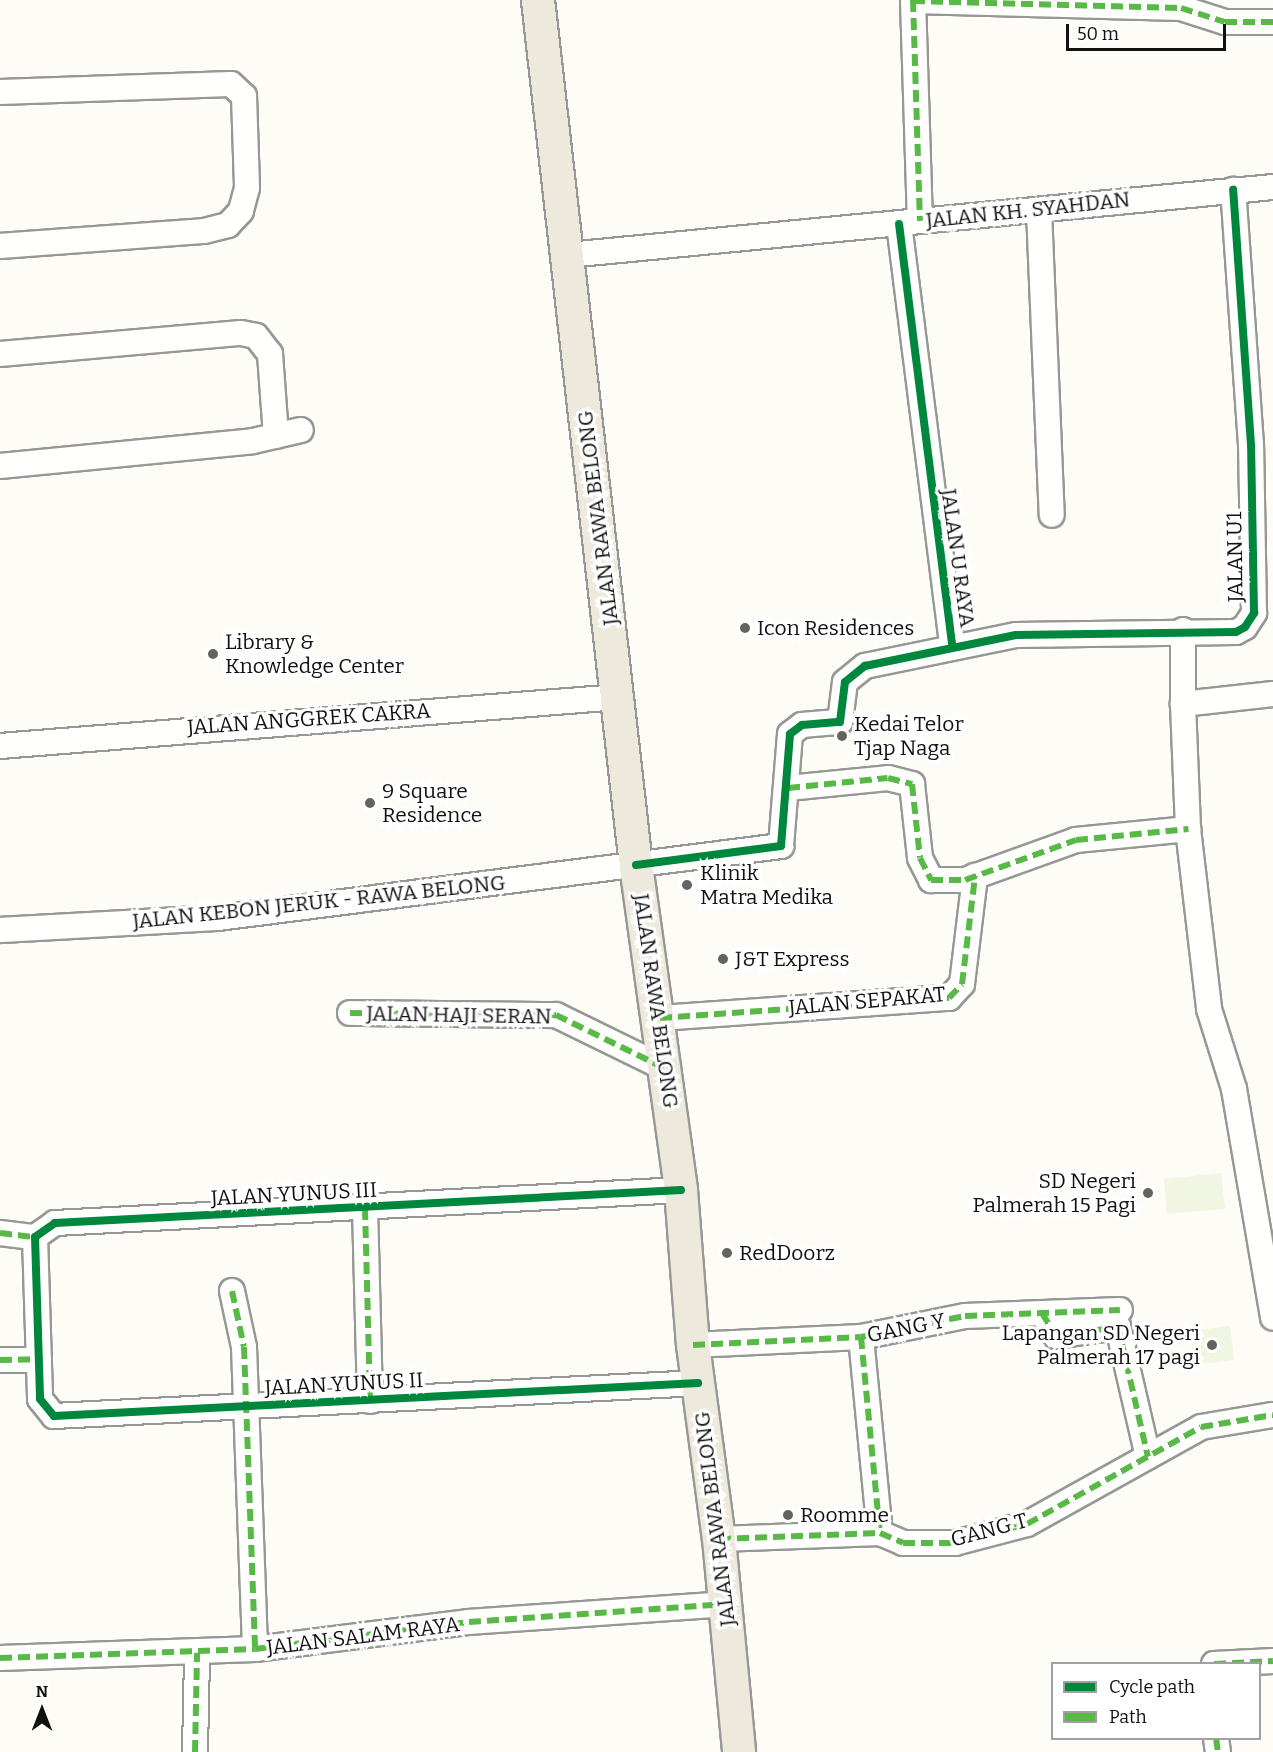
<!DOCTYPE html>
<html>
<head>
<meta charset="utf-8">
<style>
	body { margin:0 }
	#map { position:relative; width:1273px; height:1752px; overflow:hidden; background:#fdfcf7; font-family:Bitter,serif }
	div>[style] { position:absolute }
	.pitch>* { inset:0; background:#f0f6e1 }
	.roads { filter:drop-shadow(2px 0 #979795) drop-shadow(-2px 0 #979795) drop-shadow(0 2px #979795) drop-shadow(0 -2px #979795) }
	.minor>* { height:24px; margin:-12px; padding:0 12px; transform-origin:12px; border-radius:12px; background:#fffffe }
	.major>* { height:32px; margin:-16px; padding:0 16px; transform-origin:16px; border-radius:16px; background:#ede9dc }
	.quiet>* { height:6px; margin-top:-3px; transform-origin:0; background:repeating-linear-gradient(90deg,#58b947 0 12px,transparent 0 18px) }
	.cycleway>* { height:8px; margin:-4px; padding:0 4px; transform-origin:4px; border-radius:4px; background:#00873e }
	.dots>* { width:16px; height:16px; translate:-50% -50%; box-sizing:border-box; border:3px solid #fff; border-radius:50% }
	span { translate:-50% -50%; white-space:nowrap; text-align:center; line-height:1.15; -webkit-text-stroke:6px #fff; paint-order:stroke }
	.street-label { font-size:21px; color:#111 }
	.poi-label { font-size:21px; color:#111 }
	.left { translate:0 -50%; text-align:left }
	.right { translate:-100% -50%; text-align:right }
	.legend { position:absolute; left:1051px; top:1662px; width:210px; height:78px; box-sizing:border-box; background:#fff; border:2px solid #a0a0a0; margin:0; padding:8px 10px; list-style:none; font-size:18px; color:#111 }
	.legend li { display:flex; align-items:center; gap:12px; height:30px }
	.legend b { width:30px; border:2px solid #a0a0a0 }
	.north { position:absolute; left:12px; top:1680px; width:60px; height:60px; -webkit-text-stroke:4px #fff; paint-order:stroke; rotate:0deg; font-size:16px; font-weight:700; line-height:24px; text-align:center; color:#111 }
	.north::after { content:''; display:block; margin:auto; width:21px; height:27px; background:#111; clip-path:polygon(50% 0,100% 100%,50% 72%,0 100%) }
	.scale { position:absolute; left:1066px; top:24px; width:160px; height:27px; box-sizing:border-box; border:3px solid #111; border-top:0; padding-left:8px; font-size:18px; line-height:21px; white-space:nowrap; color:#111; -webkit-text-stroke:4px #fff; paint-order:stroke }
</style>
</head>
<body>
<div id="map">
	<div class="pitch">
		<div style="clip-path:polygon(1221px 1173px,1225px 1209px,1167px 1214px,1164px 1179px)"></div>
		<div style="clip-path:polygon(1230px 1326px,1234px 1360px,1194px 1365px,1190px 1331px)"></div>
	</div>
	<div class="roads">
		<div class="minor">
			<div style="left:913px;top:0;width:221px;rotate:88.2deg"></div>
			<div style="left:913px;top:1px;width:268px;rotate:1.5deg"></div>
			<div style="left:1181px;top:8px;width:46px;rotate:17.7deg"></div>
			<div style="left:1225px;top:22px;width:48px"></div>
			<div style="left:0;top:92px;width:231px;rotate:-2deg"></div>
			<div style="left:231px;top:84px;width:18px;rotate:43deg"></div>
			<div style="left:244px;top:96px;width:92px;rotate:88.1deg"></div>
			<div style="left:247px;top:188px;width:24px;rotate:105deg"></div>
			<div style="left:241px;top:211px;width:19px;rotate:133deg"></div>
			<div style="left:228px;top:225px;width:25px;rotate:166deg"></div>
			<div style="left:204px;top:231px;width:205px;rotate:175.8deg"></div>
			<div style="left:1039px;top:211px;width:304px;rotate:87.6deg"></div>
			<div style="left:899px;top:224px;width:425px;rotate:82.8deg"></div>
			<div style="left:568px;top:255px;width:708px;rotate:-5.51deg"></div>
			<div style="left:0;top:354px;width:242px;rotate:-5deg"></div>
			<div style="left:241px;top:333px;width:15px;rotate:11deg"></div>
			<div style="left:256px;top:336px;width:23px;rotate:52deg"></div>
			<div style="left:270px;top:354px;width:82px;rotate:85.8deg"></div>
			<div style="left:0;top:466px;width:254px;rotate:-5.6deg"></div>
			<div style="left:253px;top:441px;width:49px;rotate:-12.9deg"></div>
			<div style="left:1183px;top:630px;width:74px;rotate:90deg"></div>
			<div style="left:1273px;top:694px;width:91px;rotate:173.7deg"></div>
			<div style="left:1183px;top:704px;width:125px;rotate:87.7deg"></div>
			<div style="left:1188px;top:829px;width:181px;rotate:83.3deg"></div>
			<div style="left:1209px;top:1009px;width:84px;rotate:72.6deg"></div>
			<div style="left:1234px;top:1089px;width:232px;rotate:80.3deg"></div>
			<div style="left:0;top:746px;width:621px;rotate:-4.53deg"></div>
			<div style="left:788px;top:788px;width:100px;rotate:-5.7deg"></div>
			<div style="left:888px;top:778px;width:25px;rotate:14deg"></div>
			<div style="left:912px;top:784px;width:74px;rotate:83.8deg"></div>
			<div style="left:920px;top:858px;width:25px;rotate:63deg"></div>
			<div style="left:931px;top:880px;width:34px"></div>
			<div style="left:965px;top:880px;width:118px;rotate:-19.8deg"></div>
			<div style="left:1076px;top:840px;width:113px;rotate:-5.6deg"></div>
			<div style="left:0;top:930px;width:218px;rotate:-3.2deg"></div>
			<div style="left:218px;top:918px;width:568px;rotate:-7.29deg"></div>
			<div style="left:781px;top:846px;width:112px;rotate:-85.4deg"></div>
			<div style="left:790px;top:734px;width:15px;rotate:-37deg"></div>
			<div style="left:802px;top:725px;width:38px;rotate:-5deg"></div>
			<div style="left:840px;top:722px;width:40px;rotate:-82.9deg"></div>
			<div style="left:845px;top:682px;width:26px;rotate:-39deg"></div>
			<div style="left:865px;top:666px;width:154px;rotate:-11.6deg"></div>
			<div style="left:1016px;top:635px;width:220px;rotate:-0.8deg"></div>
			<div style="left:1236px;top:632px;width:10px;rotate:-29deg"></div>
			<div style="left:1245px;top:627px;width:17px;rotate:-57deg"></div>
			<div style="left:1254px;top:613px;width:168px;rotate:-91deg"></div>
			<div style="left:1251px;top:445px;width:256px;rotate:-94deg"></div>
			<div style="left:350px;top:1013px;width:206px;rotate:0.6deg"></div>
			<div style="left:556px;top:1015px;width:120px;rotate:26.1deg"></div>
			<div style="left:660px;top:1018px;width:290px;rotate:-4deg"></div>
			<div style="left:949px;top:998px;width:19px;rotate:-47deg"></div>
			<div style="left:962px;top:984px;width:109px;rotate:-83.1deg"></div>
			<div style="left:681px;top:1190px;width:627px;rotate:176.98deg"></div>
			<div style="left:55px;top:1223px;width:24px;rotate:145deg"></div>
			<div style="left:35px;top:1237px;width:162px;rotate:88.2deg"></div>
			<div style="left:40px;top:1399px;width:22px;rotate:51deg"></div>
			<div style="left:54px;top:1416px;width:645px;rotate:-2.93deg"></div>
			<div style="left:365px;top:1208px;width:193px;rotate:88.5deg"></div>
			<div style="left:0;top:1233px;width:35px;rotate:7deg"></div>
			<div style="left:232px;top:1291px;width:57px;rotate:77.9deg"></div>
			<div style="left:244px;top:1347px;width:302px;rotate:87.9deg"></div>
			<div style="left:1042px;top:1313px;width:27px;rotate:59deg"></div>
			<div style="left:1056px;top:1336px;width:63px;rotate:-8.3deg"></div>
			<div style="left:1118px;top:1327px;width:133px;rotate:77deg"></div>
			<div style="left:861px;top:1337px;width:197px;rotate:84.5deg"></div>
			<div style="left:693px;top:1345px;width:168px;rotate:-2.7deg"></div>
			<div style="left:861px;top:1337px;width:106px;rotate:-11.4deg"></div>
			<div style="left:965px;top:1316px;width:155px;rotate:-2.2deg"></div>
			<div style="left:0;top:1360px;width:39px;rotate:-1deg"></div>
			<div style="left:719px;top:1539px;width:161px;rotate:-2.1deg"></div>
			<div style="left:880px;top:1533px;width:25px;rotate:23deg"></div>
			<div style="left:903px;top:1543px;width:52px"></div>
			<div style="left:955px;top:1543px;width:74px;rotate:-14.8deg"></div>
			<div style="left:1027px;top:1524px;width:199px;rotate:-29.1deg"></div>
			<div style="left:1201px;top:1427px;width:73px;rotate:-9.5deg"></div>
			<div style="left:0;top:1658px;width:255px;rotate:-2deg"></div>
			<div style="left:255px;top:1649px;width:216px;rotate:-7.2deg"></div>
			<div style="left:469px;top:1622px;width:258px;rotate:-4deg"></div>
			<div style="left:1214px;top:1664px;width:59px;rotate:-2.9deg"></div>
			<div style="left:1216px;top:1738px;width:14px;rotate:82deg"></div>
			<div style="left:195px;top:1752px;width:99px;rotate:-88.8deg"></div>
		</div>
		<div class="major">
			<div style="left:538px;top:0;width:871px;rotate:83.54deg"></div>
			<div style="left:636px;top:865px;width:328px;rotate:82.1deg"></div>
			<div style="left:681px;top:1190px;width:155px;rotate:85.6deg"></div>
			<div style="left:693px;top:1345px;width:196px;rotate:82.4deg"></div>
			<div style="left:719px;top:1539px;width:214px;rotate:84.6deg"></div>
		</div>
	</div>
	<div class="quiet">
		<div style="left:913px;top:0;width:221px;rotate:88.2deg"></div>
		<div style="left:913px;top:1px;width:268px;rotate:1.5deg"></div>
		<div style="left:1181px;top:8px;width:46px;rotate:17.7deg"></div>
		<div style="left:1225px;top:22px;width:48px"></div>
		<div style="left:788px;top:788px;width:100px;rotate:-5.7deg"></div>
		<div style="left:888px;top:778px;width:25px;rotate:14deg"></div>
		<div style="left:912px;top:784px;width:74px;rotate:83.8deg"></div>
		<div style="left:920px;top:858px;width:25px;rotate:63deg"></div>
		<div style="left:931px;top:880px;width:34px"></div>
		<div style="left:965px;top:880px;width:118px;rotate:-19.8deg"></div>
		<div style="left:1076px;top:840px;width:113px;rotate:-5.6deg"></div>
		<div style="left:350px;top:1013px;width:206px;rotate:0.6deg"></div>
		<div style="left:556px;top:1015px;width:120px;rotate:26.1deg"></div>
		<div style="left:660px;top:1018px;width:290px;rotate:-4deg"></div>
		<div style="left:949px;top:998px;width:19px;rotate:-47deg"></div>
		<div style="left:962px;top:984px;width:109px;rotate:-83.1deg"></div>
		<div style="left:365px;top:1208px;width:193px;rotate:88.5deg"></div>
		<div style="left:0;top:1233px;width:35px;rotate:7deg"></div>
		<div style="left:232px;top:1291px;width:57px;rotate:77.9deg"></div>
		<div style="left:244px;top:1347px;width:302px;rotate:87.9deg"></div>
		<div style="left:1042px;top:1313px;width:27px;rotate:59deg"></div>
		<div style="left:1056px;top:1336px;width:63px;rotate:-8.3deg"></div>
		<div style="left:1118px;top:1327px;width:133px;rotate:77deg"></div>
		<div style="left:861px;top:1337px;width:197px;rotate:84.5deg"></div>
		<div style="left:693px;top:1345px;width:168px;rotate:-2.7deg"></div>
		<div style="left:861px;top:1337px;width:106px;rotate:-11.4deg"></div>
		<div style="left:965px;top:1316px;width:155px;rotate:-2.2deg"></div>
		<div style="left:0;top:1360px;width:39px;rotate:-1deg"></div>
		<div style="left:719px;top:1539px;width:161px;rotate:-2.1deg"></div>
		<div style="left:880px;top:1533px;width:25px;rotate:23deg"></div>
		<div style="left:903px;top:1543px;width:52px"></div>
		<div style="left:955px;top:1543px;width:74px;rotate:-14.8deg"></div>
		<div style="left:1027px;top:1524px;width:199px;rotate:-29.1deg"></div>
		<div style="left:1201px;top:1427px;width:73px;rotate:-9.5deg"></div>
		<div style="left:0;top:1658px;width:255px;rotate:-2deg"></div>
		<div style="left:255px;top:1649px;width:216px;rotate:-7.2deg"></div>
		<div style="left:469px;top:1622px;width:258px;rotate:-4deg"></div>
		<div style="left:1214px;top:1664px;width:59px;rotate:-2.9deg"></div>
		<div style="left:1216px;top:1738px;width:14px;rotate:82deg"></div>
		<div style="left:195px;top:1752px;width:99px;rotate:-88.8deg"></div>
	</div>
	<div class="cycleway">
		<div style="left:899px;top:224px;width:425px;rotate:82.8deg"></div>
		<div style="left:636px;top:865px;width:146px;rotate:-7.5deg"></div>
		<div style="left:781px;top:846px;width:112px;rotate:-85.4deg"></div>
		<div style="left:790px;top:734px;width:15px;rotate:-37deg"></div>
		<div style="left:802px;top:725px;width:38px;rotate:-5deg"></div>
		<div style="left:840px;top:722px;width:40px;rotate:-82.9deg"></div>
		<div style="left:845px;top:682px;width:26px;rotate:-39deg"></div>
		<div style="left:865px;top:666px;width:154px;rotate:-11.6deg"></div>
		<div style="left:1016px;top:635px;width:220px;rotate:-0.8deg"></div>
		<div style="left:1236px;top:632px;width:10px;rotate:-29deg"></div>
		<div style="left:1245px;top:627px;width:17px;rotate:-57deg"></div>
		<div style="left:1254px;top:613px;width:168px;rotate:-91deg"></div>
		<div style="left:1251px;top:445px;width:256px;rotate:-94deg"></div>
		<div style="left:681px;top:1190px;width:627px;rotate:176.98deg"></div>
		<div style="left:55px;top:1223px;width:24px;rotate:145deg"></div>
		<div style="left:35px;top:1237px;width:162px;rotate:88.2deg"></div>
		<div style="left:40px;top:1399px;width:22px;rotate:51deg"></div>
		<div style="left:54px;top:1416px;width:645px;rotate:-2.93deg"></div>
	</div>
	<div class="dots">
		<div style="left:745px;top:628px;background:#646362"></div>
		<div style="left:213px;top:654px;background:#646362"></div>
		<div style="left:842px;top:736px;background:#646362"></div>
		<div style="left:370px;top:803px;background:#646362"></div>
		<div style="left:687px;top:885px;background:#646362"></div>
		<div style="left:723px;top:959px;background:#646362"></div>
		<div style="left:1148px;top:1193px;background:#646362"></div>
		<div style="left:727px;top:1253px;background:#646362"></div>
		<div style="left:1212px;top:1345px;background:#646362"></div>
		<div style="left:788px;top:1515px;background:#646362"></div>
	</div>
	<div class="street-label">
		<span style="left:1028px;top:210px;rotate:-6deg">JALAN KH. SYAHDAN</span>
		<span style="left:598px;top:518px;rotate:-97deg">JALAN RAWA BELONG</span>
		<span style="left:1235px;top:557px;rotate:-91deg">JALAN U1</span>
		<span style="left:958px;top:558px;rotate:82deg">JALAN U RAYA</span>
		<span style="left:309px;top:719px;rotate:-4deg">JALAN ANGGREK CAKRA</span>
		<span style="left:319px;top:902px;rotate:-6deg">JALAN KEBON JERUK - RAWA BELONG</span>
		<span style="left:656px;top:1001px;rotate:82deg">JALAN RAWA BELONG</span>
		<span style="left:867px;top:1001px;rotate:-5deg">JALAN SEPAKAT</span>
		<span style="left:459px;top:1015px;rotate:1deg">JALAN HAJI SERAN</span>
		<span style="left:294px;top:1194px;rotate:-3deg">JALAN YUNUS III</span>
		<span style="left:906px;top:1328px;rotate:-11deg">GANG Y</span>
		<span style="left:344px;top:1384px;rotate:-3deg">JALAN YUNUS II</span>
		<span style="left:715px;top:1519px;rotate:-97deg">JALAN RAWA BELONG</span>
		<span style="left:989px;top:1530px;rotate:-15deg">GANG T</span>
		<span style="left:363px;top:1636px;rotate:-7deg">JALAN SALAM RAYA</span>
	</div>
	<div class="poi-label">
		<span class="left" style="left:757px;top:628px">Icon Residences</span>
		<span class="left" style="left:225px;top:654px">Library &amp;<br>Knowledge Center</span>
		<span class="left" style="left:854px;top:736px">Kedai Telor<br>Tjap Naga</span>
		<span class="left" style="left:382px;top:803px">9 Square<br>Residence</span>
		<span class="left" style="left:700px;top:885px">Klinik<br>Matra Medika</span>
		<span class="left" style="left:735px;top:959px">J&amp;T Express</span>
		<span class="right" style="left:1136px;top:1193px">SD Negeri<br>Palmerah 15 Pagi</span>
		<span class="left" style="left:739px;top:1253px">RedDoorz</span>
		<span class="right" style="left:1200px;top:1345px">Lapangan SD Negeri<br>Palmerah 17 pagi</span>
		<span class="left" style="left:800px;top:1515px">Roomme</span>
	</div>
	<ul class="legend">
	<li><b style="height:8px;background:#00873e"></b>Cycle path</li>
	<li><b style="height:8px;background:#58b947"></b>Path</li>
	</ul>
	<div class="north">N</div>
	<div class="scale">50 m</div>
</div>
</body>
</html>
